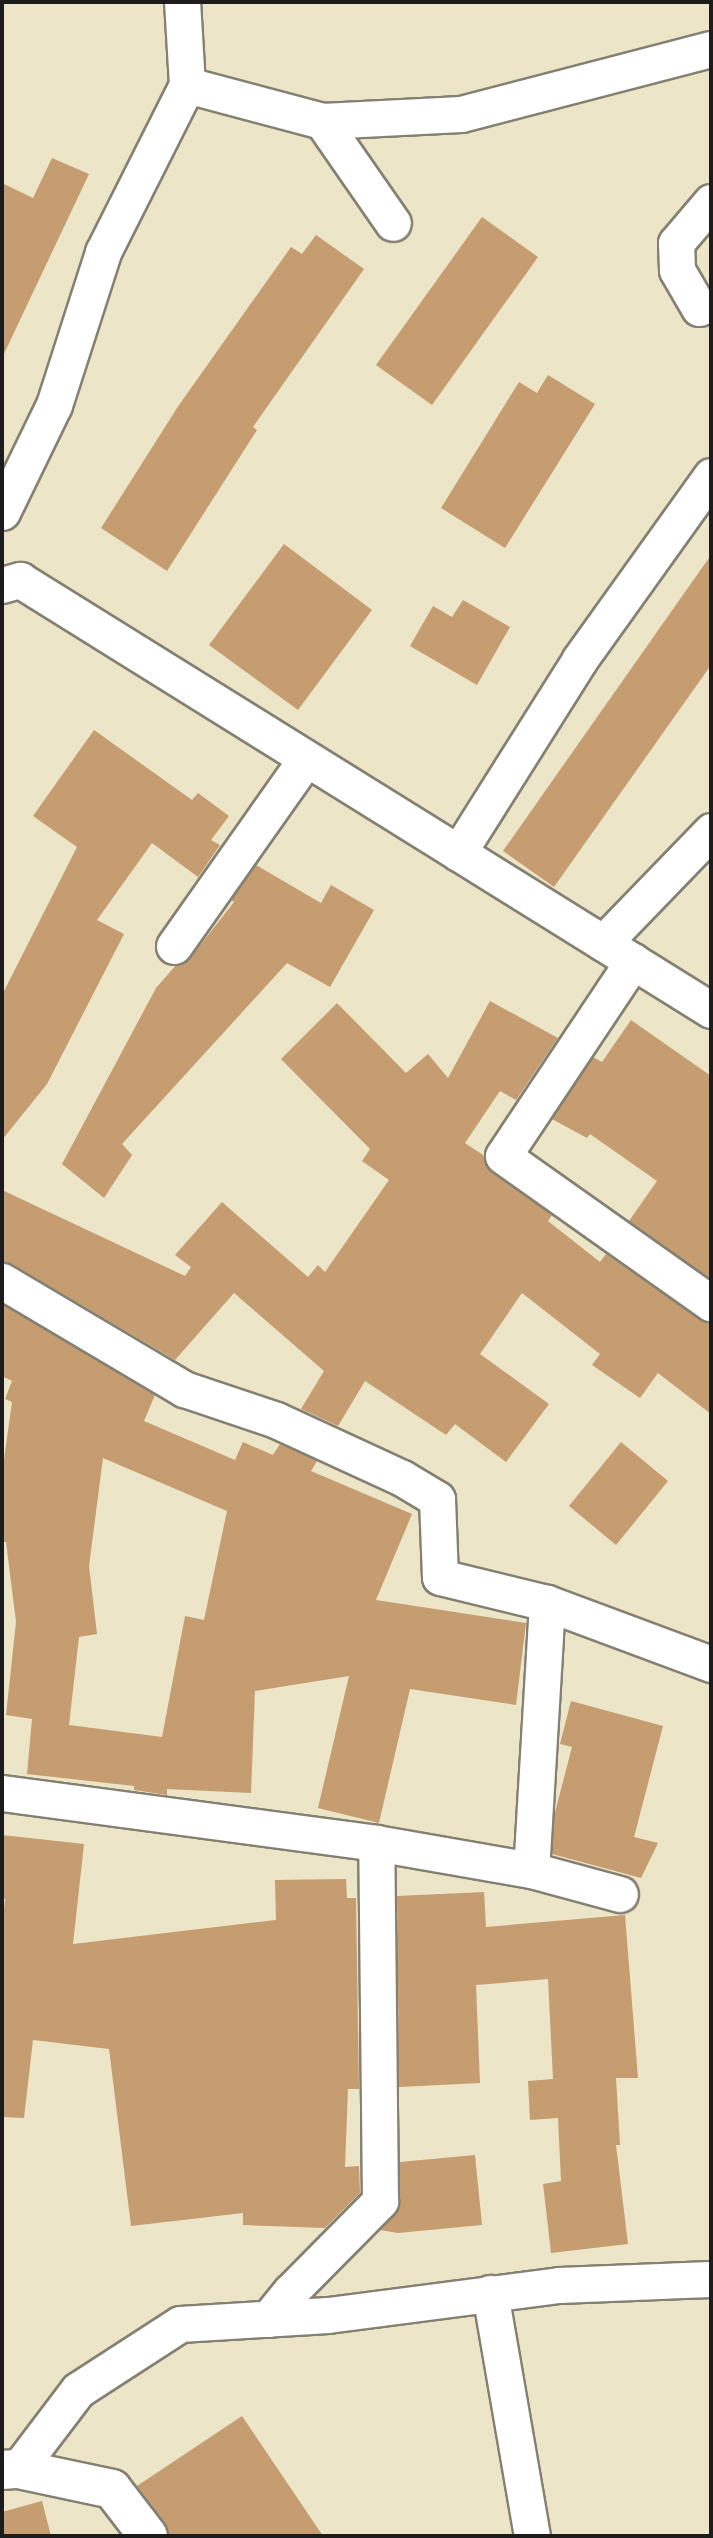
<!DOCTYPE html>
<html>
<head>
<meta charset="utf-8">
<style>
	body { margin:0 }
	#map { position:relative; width:713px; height:2538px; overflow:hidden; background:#ece5c8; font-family:"IM FELL Great Primer",serif }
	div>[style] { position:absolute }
	.building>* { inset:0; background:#c69c71 }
	.roads { filter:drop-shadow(2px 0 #848072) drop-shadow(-2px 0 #848072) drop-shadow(0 2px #848072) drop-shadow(0 -2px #848072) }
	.minor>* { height:35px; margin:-17.5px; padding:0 17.5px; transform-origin:17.5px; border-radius:17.5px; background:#fff }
	.tertiary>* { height:38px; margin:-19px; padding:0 19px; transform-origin:19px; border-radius:19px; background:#fff }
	span { translate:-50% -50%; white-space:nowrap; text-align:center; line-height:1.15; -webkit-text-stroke:5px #fff; paint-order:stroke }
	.frame { position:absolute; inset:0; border:4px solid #1c1c1c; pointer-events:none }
</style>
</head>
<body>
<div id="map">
	<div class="building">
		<div style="clip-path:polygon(52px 158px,89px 174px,2px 358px,2px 183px,33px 198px)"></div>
		<div style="clip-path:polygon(482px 217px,538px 257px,432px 405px,376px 365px)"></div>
		<div style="clip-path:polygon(316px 235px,364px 269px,253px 427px,257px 430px,167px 571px,101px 528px,179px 405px,291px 247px,302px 254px)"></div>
		<div style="clip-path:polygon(548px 375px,595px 404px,505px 548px,441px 508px,519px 382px,537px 393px)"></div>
		<div style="clip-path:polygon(284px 544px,372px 610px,298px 710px,209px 645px)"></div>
		<div style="clip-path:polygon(711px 555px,711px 665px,554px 887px,503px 851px)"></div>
		<div style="clip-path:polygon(463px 600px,510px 627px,477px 685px,410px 646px,433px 606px,452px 617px)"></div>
		<div style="clip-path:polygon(94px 730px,192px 800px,198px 793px,229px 816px,211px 840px,220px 845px,198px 877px,152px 843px,97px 920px,124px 934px,47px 1084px,2px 1140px,2px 995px,77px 847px,33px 816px)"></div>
		<div style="clip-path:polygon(256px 865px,321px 903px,331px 885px,374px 910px,330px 987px,287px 963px,122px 1144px,132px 1155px,104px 1198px,62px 1164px,156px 988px,176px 965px,190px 958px,234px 902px,231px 900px)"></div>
		<div style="clip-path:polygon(490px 1001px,558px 1038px,516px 1100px,500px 1091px,465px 1143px,483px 1155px,491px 1172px,552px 1215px,548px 1221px,600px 1262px,606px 1254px,699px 1319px,711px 1323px,711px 1414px,658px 1373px,640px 1398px,592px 1365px,600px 1354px,522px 1293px,480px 1354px,549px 1404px,506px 1462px,455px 1424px,446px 1435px,365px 1381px,338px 1426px,301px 1409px,324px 1371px,234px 1293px,175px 1360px,12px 1264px,2px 1261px,2px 1190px,185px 1276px,191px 1267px,175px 1255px,222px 1202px,308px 1277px,318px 1265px,325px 1272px,389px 1180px,362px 1161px,370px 1149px,281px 1059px,337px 1003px,406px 1073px,428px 1054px,448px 1078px)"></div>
		<div style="clip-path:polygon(631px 1020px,711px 1076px,711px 1279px,629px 1221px,657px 1181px,590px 1134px,587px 1138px,552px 1119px,593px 1057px,602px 1062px)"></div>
		<div style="clip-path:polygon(evenodd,2px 1304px,155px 1395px,144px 1421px,235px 1460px,243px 1442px,273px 1455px,280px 1444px,317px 1461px,311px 1471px,412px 1514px,376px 1600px,526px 1623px,516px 1705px,410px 1689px,379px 1823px,318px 1808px,349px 1676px,255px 1691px,251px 1793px,167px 1789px,167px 1795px,134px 1790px,134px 1786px,27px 1774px,32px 1719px,6px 1715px,16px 1622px,6px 1542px,2px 1542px,2px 1474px,12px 1402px,5px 1399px,12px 1381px,2px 1376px,2px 1304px,103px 1458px,227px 1511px,204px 1620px,185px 1616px,162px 1737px,69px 1725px,79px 1637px,97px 1634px,89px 1566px,103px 1458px)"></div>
		<div style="clip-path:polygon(621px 1442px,668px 1481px,616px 1545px,569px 1506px)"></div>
		<div style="clip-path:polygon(571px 1701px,663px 1726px,634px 1837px,658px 1843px,641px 1878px,552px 1854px,554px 1816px,572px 1747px,560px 1744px)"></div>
		<div style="clip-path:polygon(2px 1835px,84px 1844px,73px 1944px,276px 1920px,275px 1880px,346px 1879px,347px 1898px,356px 1898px,359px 2089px,348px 2089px,345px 2167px,359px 2166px,360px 2193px,325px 2228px,243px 2225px,243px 2213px,131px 2226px,109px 2049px,33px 2040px,24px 2118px,2px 2117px,2px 1931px,5px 1899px,2px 1899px)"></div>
		<div style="clip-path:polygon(484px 1892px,486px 1927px,625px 1915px,638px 2078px,616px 2078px,620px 2145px,616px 2145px,628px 2244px,551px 2253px,543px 2184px,561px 2181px,558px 2118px,530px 2120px,528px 2081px,553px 2079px,548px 1979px,476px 1985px,480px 2083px,399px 2087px,397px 1896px)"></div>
		<div style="clip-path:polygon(475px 2155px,482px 2225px,398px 2233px,380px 2230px,399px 2208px,400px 2162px)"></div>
		<div style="clip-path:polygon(242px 2416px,323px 2536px,169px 2536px,165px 2523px,137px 2486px)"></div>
		<div style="clip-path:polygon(42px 2501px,51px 2536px,2px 2536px,2px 2512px)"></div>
	</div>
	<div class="roads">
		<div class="minor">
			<div style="left:187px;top:85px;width:140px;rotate:14.9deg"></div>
			<div style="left:322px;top:121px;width:139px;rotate:-2.9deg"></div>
			<div style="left:461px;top:114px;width:258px;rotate:-14.6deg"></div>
			<div style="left:322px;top:121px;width:124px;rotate:55.2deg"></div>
			<div style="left:699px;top:308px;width:44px;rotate:-120.1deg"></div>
			<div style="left:677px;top:270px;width:27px;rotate:-92deg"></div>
			<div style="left:676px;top:243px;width:54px;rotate:-49.5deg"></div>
			<div style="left:2px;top:512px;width:119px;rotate:-64.1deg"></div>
			<div style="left:54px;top:405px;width:161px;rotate:-72.2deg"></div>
			<div style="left:103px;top:252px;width:187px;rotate:-63.3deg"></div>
			<div style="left:187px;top:85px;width:83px;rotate:-93.4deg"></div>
			<div style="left:2px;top:585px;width:19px;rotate:-16deg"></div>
			<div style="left:20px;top:580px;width:814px;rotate:31.89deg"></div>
			<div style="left:458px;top:853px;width:229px;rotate:-57.8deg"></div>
			<div style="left:580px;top:659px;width:225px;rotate:-54.4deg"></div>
			<div style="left:603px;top:943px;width:156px;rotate:-46deg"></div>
			<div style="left:174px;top:946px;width:229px;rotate:-54.8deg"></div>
			<div style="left:633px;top:961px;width:234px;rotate:123.7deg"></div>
			<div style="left:503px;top:1156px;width:255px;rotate:35.3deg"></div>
			<div style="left:2px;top:1281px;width:212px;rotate:30.7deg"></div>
			<div style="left:184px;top:1389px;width:97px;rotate:18.6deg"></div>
			<div style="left:276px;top:1420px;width:139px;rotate:24.7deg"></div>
			<div style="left:402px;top:1478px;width:41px;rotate:31deg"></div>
			<div style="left:437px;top:1499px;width:78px;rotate:87.8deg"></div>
			<div style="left:440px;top:1577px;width:110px;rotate:13.7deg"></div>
			<div style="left:547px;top:1603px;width:175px;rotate:20.4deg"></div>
			<div style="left:547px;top:1603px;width:267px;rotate:93.4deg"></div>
			<div style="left:531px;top:1870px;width:92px;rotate:15.1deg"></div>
			<div style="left:2px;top:1793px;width:377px;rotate:7.6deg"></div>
			<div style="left:376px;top:1843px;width:157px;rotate:9.9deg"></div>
			<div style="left:490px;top:2293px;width:247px;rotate:80.2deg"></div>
			<div style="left:268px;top:2319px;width:36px;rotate:-51deg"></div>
			<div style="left:291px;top:2291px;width:127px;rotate:-45.3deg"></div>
			<div style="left:380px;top:2201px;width:358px;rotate:-90.6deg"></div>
			<div style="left:18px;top:2469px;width:99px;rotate:-52.8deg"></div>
			<div style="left:78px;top:2390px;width:121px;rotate:-32.9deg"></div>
			<div style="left:180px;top:2324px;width:148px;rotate:-3.5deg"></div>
			<div style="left:328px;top:2315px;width:233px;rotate:-7.4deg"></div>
			<div style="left:559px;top:2285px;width:152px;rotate:-2.3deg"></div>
		</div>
		<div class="tertiary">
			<div style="left:2px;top:2470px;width:16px;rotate:-4deg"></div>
			<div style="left:18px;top:2469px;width:96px;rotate:12deg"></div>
			<div style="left:112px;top:2489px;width:59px;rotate:52.5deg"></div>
		</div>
	</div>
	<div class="frame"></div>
</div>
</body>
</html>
